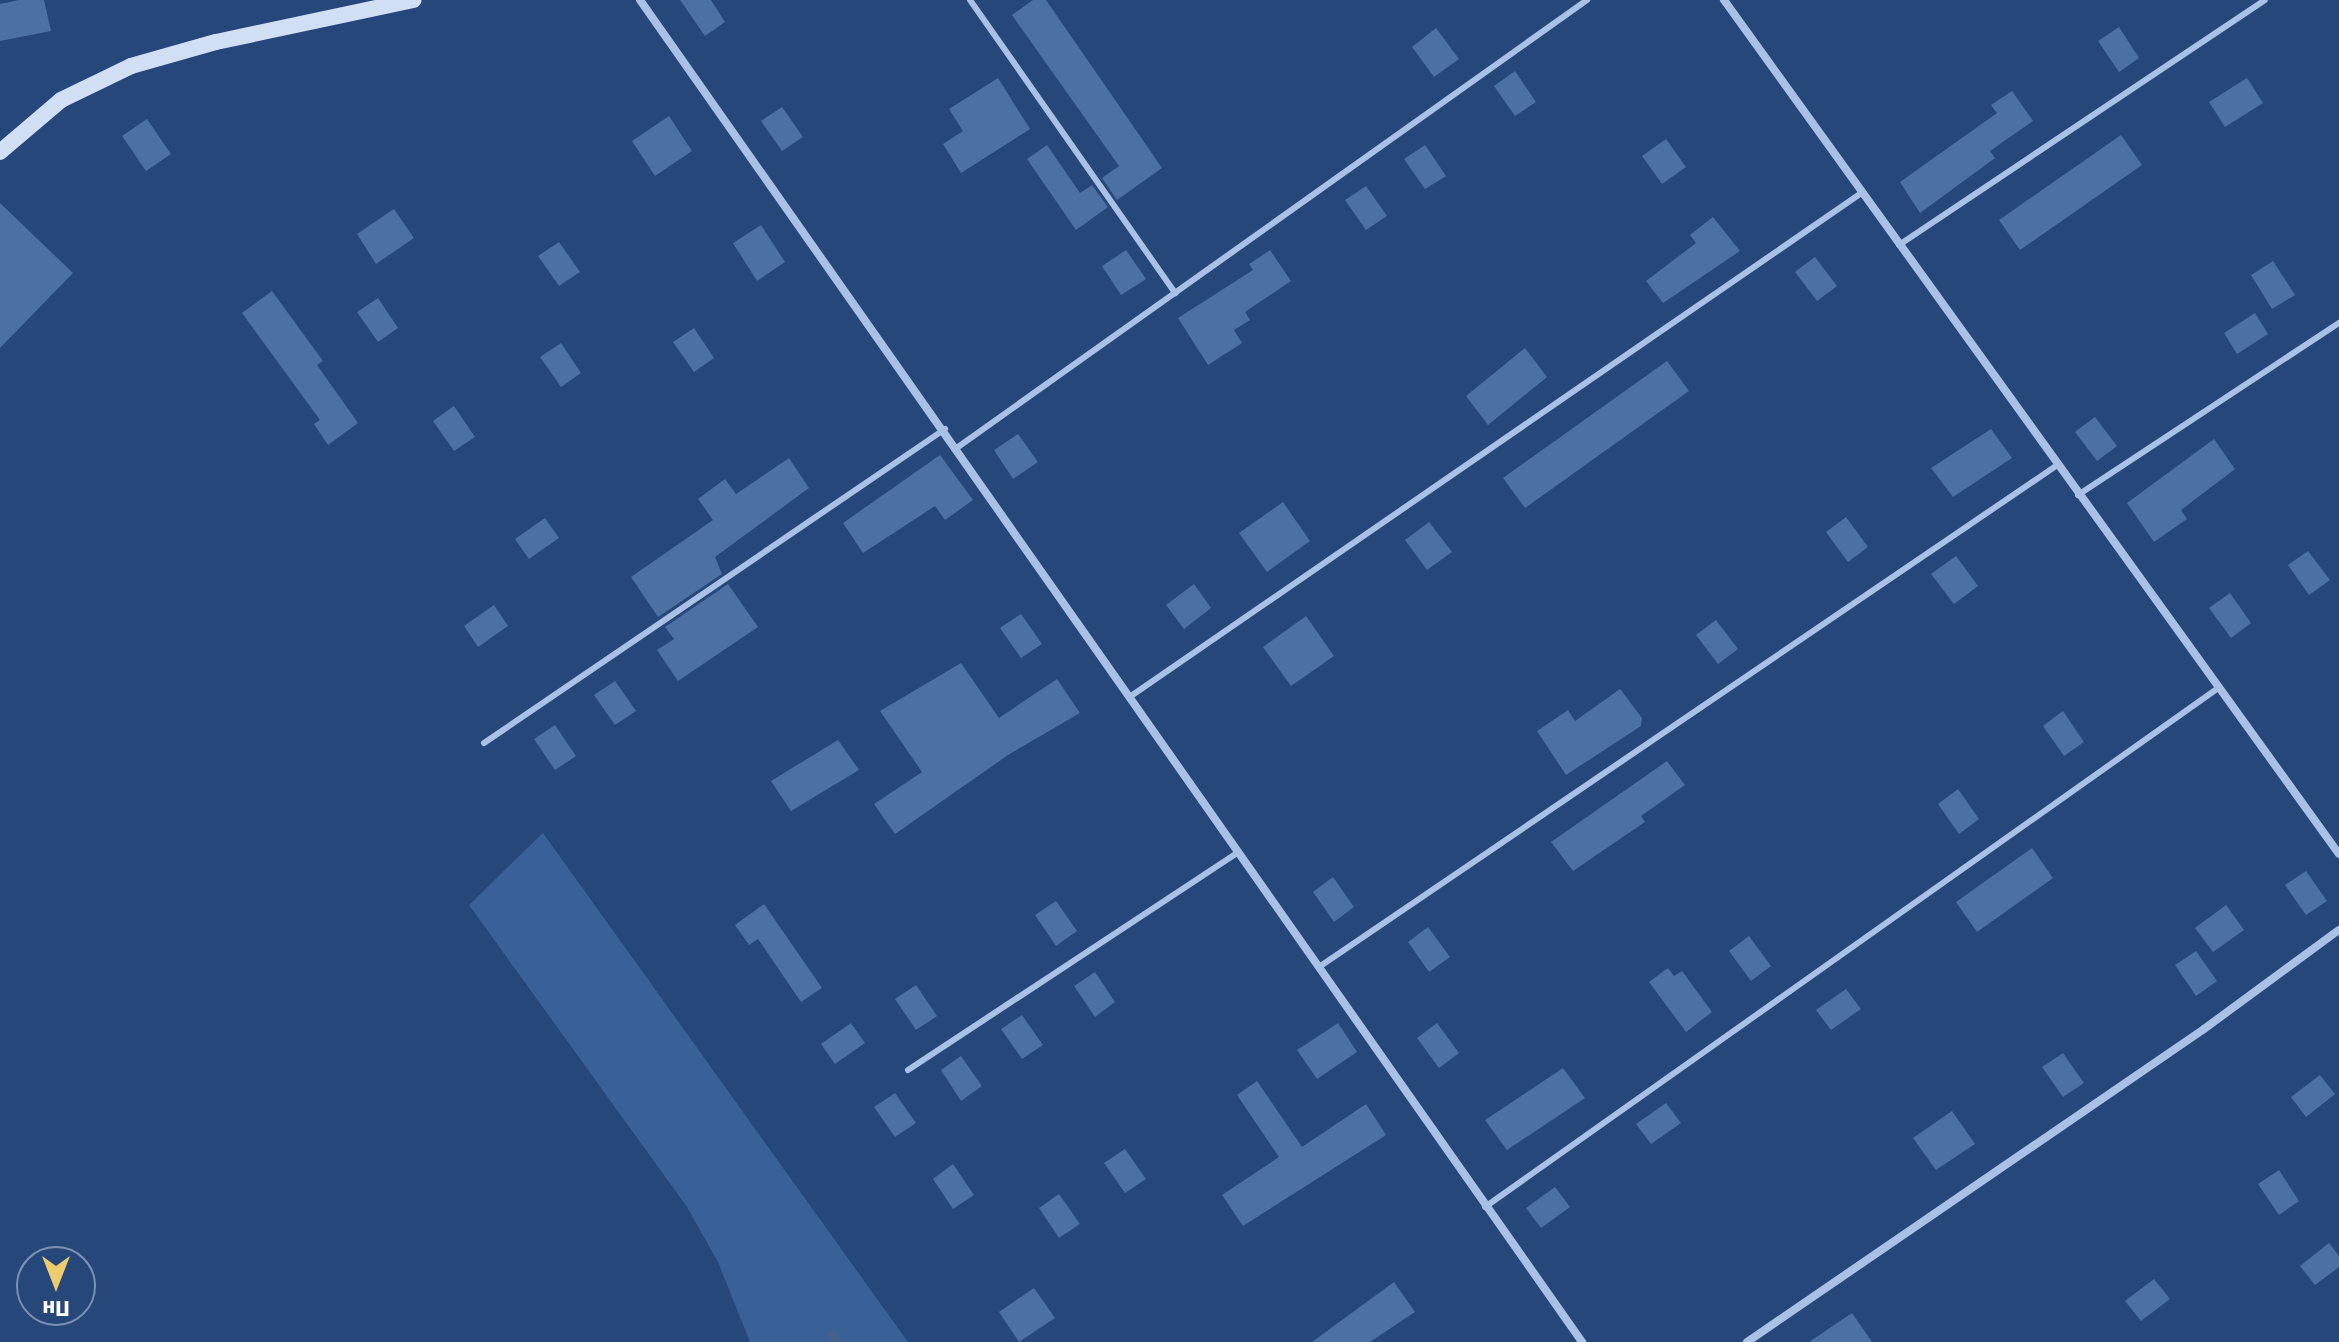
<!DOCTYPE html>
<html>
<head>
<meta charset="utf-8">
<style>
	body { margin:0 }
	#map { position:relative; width:2339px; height:1342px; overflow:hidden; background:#25477a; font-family:"Fira Sans",sans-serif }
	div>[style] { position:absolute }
	.green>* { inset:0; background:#396097 }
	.stream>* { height:9px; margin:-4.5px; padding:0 4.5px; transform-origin:4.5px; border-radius:4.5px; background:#476186 }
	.building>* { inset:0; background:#4d70a3 }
	.lane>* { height:6px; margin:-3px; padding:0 3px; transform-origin:3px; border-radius:3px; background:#a8c1e4 }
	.street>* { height:8px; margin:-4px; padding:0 4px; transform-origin:4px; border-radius:4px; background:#a8c1e4 }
	.secondary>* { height:16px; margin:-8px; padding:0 8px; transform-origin:8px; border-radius:8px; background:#d1dff4 }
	span { translate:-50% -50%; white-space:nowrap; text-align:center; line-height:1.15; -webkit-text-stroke:6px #25477a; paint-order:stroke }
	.north { position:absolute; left:16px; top:1246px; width:80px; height:80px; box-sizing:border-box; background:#25477a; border:2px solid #7c91af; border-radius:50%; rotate:180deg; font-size:22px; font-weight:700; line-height:32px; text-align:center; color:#fff }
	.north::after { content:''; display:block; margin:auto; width:28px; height:36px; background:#edcc6d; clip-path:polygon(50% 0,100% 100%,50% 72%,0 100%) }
</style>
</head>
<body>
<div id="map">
	<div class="green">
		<div style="clip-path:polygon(543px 833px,908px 1342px,750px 1342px,718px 1262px,687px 1207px,469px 905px)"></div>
	</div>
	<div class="stream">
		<div style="left:832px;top:1335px;width:8px;rotate:60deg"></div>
	</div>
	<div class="building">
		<div style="clip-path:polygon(19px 0,44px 0,51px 31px,0 41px,0 4px)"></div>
		<div style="clip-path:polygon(680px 0,711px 0,725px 22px,705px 36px)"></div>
		<div style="clip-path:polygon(1033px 0,1046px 0,1162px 168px,1117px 200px,1102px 178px,1119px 166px,1012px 15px)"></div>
		<div style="clip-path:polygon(2119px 27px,2139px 58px,2119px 72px,2098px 41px)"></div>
		<div style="clip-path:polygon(1436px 28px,1459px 59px,1434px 77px,1412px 47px)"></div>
		<div style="clip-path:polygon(1515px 71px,1536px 102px,1515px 116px,1494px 86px)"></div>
		<div style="clip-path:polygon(998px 78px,1030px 129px,961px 173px,943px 144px,963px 131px,949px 109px)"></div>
		<div style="clip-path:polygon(2247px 78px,2263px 103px,2225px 127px,2209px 102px)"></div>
		<div style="clip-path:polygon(2012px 91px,2033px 121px,1990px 151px,1995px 158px,1920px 213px,1900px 182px,1997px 113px,1991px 105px)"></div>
		<div style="clip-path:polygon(782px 107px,803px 137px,782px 151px,761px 121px)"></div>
		<div style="clip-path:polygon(669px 116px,692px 151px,655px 176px,632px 141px)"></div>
		<div style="clip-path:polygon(147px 119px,171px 154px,146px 171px,122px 136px)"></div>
		<div style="clip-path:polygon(2121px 135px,2142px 165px,2020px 250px,1999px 220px)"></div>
		<div style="clip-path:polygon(1666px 139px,1686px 167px,1662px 184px,1642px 156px)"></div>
		<div style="clip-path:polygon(1047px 145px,1080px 193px,1092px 185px,1108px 207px,1076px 230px,1027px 159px)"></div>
		<div style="clip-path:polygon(1425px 145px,1446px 176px,1425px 189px,1404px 159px)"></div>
		<div style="clip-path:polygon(1366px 186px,1387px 216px,1366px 230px,1345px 200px)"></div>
		<div style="clip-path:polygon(0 203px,73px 273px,0 348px)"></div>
		<div style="clip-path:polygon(394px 209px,414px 238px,376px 264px,357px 234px)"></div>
		<div style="clip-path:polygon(1713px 217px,1740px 251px,1663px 303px,1646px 281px,1696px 243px,1690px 235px)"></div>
		<div style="clip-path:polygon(761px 225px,785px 262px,757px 281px,733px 243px)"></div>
		<div style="clip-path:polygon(559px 242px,580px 272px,559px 286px,538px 256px)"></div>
		<div style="clip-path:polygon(1126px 250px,1146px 279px,1121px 295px,1102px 266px)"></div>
		<div style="clip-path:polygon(1270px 250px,1291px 281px,1245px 312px,1250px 320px,1234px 330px,1242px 343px,1208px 365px,1178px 318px,1253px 270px,1249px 264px)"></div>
		<div style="clip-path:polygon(1815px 257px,1837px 286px,1817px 301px,1795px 272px)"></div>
		<div style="clip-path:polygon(2273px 261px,2295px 295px,2272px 309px,2251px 275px)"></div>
		<div style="clip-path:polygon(272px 291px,323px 361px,317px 365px,358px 423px,328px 445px,314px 424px,320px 420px,242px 313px)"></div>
		<div style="clip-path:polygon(378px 298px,398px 328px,378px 342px,357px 312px)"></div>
		<div style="clip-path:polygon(2255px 313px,2268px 334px,2237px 354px,2224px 333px)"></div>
		<div style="clip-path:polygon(694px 328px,714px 358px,694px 372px,673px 342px)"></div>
		<div style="clip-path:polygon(561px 343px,581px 373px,561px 387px,540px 357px)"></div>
		<div style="clip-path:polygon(1525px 348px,1547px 377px,1488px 425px,1466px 396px)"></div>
		<div style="clip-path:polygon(1667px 361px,1689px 391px,1525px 508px,1503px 478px)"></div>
		<div style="clip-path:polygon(454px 406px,475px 437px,454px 451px,433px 421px)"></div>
		<div style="clip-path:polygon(2095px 417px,2117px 446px,2097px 461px,2075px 432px)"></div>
		<div style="clip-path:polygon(1991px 429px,2012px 458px,1953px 497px,1931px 468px)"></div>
		<div style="clip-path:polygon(1018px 434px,1038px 462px,1013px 479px,994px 450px)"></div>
		<div style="clip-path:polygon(2214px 439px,2235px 469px,2181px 510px,2187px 519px,2154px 542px,2127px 503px)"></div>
		<div style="clip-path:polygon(940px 455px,973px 500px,945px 520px,935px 506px,863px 553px,843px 523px)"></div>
		<div style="clip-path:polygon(789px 458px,809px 488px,715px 557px,722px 574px,658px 617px,631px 577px,713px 520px,698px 499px,725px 479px,736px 494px)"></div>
		<div style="clip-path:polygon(1283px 502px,1310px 541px,1267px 572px,1239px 533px)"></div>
		<div style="clip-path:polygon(1846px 517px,1868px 547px,1848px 562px,1826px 532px)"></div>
		<div style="clip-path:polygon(545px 518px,559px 538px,529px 559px,515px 539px)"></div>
		<div style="clip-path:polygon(1429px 522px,1452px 552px,1427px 570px,1405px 540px)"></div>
		<div style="clip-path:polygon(2308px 551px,2330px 580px,2309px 595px,2288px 565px)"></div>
		<div style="clip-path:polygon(1956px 556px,1978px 586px,1954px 604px,1931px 574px)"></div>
		<div style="clip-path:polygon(728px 584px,758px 627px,678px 681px,657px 650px,674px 639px,665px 627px)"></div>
		<div style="clip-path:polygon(1194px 584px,1211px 608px,1184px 629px,1166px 605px)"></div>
		<div style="clip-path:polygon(2230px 593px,2251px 623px,2231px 638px,2209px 608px)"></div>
		<div style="clip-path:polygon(494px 605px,508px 626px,478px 647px,464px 626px)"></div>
		<div style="clip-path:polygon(1021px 614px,1042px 644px,1021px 658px,1000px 628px)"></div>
		<div style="clip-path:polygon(1306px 616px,1334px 656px,1291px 686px,1263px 647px)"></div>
		<div style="clip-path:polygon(1716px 620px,1738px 649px,1718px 664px,1696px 635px)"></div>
		<div style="clip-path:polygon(961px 663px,999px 718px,1057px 679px,1080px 713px,1008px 755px,895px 834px,874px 804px,922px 772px,880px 711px)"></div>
		<div style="clip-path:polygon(615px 681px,636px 711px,615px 725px,594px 695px)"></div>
		<div style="clip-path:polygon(1620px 689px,1642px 718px,1641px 726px,1566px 775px,1537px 731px,1568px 710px,1575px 721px)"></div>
		<div style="clip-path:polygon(2063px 711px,2084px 742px,2064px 756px,2043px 726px)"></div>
		<div style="clip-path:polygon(555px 725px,576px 756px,555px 770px,534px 739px)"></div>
		<div style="clip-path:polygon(838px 740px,859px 770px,791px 811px,771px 781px)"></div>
		<div style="clip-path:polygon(1667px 761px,1685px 785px,1641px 816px,1645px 822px,1573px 871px,1551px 842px)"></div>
		<div style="clip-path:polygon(1958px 789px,1979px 819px,1959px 834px,1938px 804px)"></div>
		<div style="clip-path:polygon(2032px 848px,2053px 878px,1977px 932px,1956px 902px)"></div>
		<div style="clip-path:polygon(2306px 871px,2327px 901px,2306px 915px,2285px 885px)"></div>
		<div style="clip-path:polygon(1333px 877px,1354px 907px,1334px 922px,1313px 892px)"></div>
		<div style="clip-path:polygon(1056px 901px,1077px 931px,1056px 946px,1035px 915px)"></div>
		<div style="clip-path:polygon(764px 904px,822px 988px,801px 1002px,758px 939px,749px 945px,735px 925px)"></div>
		<div style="clip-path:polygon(2226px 905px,2244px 930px,2213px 952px,2195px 928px)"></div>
		<div style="clip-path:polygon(1428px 927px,1450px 957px,1429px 972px,1408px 942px)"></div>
		<div style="clip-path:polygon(1749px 936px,1771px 966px,1751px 981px,1729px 951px)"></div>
		<div style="clip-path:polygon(2196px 951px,2217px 981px,2196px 996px,2175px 965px)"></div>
		<div style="clip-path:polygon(1668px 968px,1674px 976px,1682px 971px,1712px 1012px,1686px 1032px,1649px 982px)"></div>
		<div style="clip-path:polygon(1095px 972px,1115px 1002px,1095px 1017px,1074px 986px)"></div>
		<div style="clip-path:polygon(916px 985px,937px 1016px,916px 1030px,895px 999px)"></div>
		<div style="clip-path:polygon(1846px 989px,1861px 1009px,1831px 1030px,1816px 1010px)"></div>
		<div style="clip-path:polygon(1022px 1015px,1043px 1045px,1022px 1059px,1001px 1029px)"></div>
		<div style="clip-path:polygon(851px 1023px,865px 1043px,835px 1064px,821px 1044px)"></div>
		<div style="clip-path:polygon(1338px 1023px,1357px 1052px,1317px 1079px,1297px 1050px)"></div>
		<div style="clip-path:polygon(1437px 1023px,1459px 1053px,1439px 1068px,1417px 1038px)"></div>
		<div style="clip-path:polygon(2063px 1053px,2084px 1083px,2063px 1097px,2042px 1067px)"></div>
		<div style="clip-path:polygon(961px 1056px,982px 1086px,961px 1101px,941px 1070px)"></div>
		<div style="clip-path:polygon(1563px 1068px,1585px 1098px,1507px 1150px,1485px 1120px)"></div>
		<div style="clip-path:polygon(2320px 1075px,2335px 1094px,2306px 1117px,2291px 1097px)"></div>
		<div style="clip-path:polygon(1257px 1081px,1302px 1147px,1366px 1104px,1386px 1135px,1243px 1226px,1222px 1195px,1279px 1157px,1237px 1095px)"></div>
		<div style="clip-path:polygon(895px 1093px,916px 1123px,895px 1137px,874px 1107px)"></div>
		<div style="clip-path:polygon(1666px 1103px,1681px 1123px,1651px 1144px,1636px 1124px)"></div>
		<div style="clip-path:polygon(1952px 1111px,1975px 1144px,1936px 1170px,1913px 1138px)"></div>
		<div style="clip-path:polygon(1125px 1149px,1146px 1179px,1125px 1193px,1104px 1163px)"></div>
		<div style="clip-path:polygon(953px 1164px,974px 1195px,953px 1209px,933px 1179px)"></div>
		<div style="clip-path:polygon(2279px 1170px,2299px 1201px,2279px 1215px,2258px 1184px)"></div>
		<div style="clip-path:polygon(1555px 1187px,1570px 1207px,1541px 1228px,1526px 1208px)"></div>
		<div style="clip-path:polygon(1059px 1194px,1080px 1224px,1059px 1238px,1039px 1208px)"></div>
		<div style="clip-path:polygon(2329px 1243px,2339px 1256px,2339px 1267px,2315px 1285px,2300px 1266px)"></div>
		<div style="clip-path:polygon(2154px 1279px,2170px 1299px,2141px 1321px,2125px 1301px)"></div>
		<div style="clip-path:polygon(1394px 1282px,1415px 1312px,1370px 1342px,1312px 1342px)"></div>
		<div style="clip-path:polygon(1034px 1288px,1055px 1318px,1019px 1342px,999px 1312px)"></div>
		<div style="clip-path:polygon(1852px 1313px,1872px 1342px,1809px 1342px)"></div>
	</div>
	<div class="lane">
		<div style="left:970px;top:0;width:358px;rotate:55deg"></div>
		<div style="left:1899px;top:245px;width:440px;rotate:-33.8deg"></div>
		<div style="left:958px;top:447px;width:772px;rotate:-35.4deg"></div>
		<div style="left:2078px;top:495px;width:313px;rotate:-33.4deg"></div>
		<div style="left:1131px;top:696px;width:885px;rotate:-34.55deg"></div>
		<div style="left:484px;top:743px;width:558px;rotate:-34.26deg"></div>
		<div style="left:1319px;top:967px;width:891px;rotate:-34.21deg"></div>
		<div style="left:908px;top:1070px;width:396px;rotate:-33.4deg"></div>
		<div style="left:1485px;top:1207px;width:897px;rotate:-35.29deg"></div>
	</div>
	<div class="street">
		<div style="left:640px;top:0;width:1640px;rotate:54.93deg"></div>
		<div style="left:1724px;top:0;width:1052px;rotate:54.24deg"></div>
		<div style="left:1747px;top:1342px;width:554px;rotate:-34.41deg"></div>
		<div style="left:2204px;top:1029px;width:167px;rotate:-36.3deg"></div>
	</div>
	<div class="secondary">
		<div style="left:0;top:152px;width:80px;rotate:-40.4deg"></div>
		<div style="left:61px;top:100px;width:78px;rotate:-25.9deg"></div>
		<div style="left:131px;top:66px;width:88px;rotate:-15.8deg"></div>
		<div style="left:216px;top:42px;width:202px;rotate:-12deg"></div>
	</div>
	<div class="north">Пн</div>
</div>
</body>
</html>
